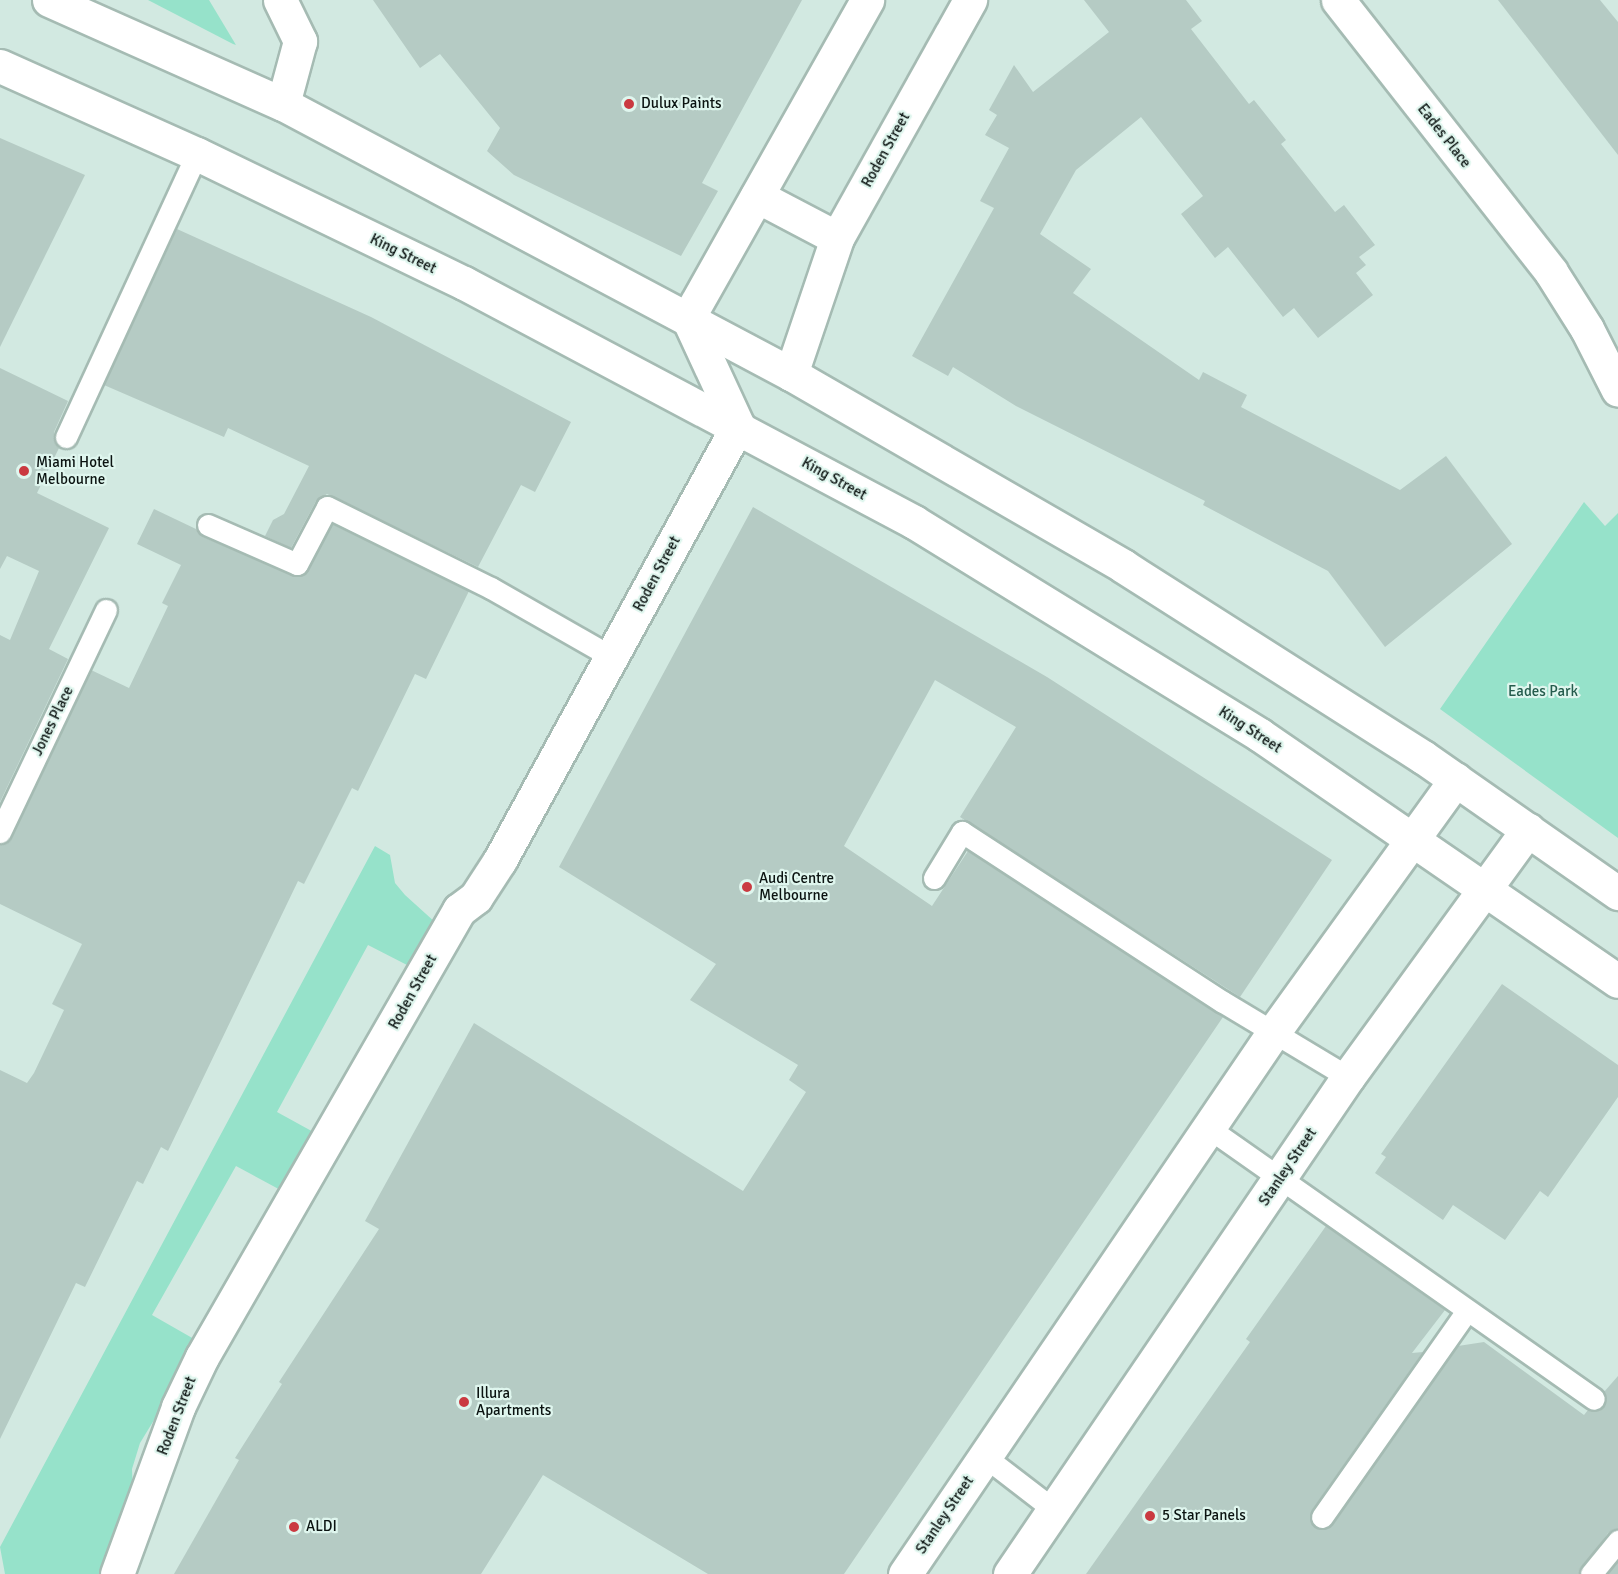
<!DOCTYPE html>
<html>
<head>
<meta charset="utf-8">
<style>
	body { margin:0 }
	#map { position:relative; width:1618px; height:1574px; overflow:hidden; background:#d2e9e1; font-family:Signika,sans-serif }
	div>[style] { position:absolute }
	.green>* { inset:0; background:#96e2ca }
	.building>* { inset:0; background:#b5cbc4 }
	.roads { filter:drop-shadow(2px 0 #a5bbb3) drop-shadow(-2px 0 #a5bbb3) drop-shadow(0 2px #a5bbb3) drop-shadow(0 -2px #a5bbb3) }
	.lane>* { height:21px; margin:-10.5px; padding:0 10.5px; transform-origin:10.5px; border-radius:10.5px; background:#fff }
	.street>* { height:33px; margin:-16.5px; padding:0 16.5px; transform-origin:16.5px; border-radius:16.5px; background:#fff }
	.highway>* { height:33px; margin:-16.5px; padding:0 16.5px; transform-origin:16.5px; border-radius:16.5px; background:#fff }
	.dots>* { width:16px; height:16px; translate:-50% -50%; box-sizing:border-box; border:3px solid #dff6ee; border-radius:50% }
	span { translate:-50% -50%; white-space:nowrap; text-align:center; line-height:1.15; -webkit-text-stroke:4.5px #dff6ee; paint-order:stroke }
	.poi-label { font-size:15px; color:#0b1311 }
	.left { translate:0 -50%; text-align:left }
	.street-label { font-size:15px; color:#0b1311 }
	.park-label { font-size:15px; color:#255c4d }
</style>
</head>
<body>
<div id="map">
	<div class="green">
		<div style="clip-path:polygon(148px 0,209px 0,236px 45px,233px 44px)"></div>
		<div style="clip-path:polygon(1584px 502px,1605px 526px,1618px 513px,1618px 838px,1440px 709px)"></div>
		<div style="clip-path:polygon(375px 846px,390px 855px,395px 883px,405px 895px,436px 923px,407px 965px,368px 945px,277px 1112px,317px 1134px,286px 1193px,236px 1166px,152px 1315px,201px 1343px,140px 1443px,132px 1469px,133px 1495px,100px 1574px,5px 1574px,0 1547px)"></div>
	</div>
	<div class="building">
		<div style="clip-path:polygon(373px 0,802px 0,702px 183px,718px 191px,681px 256px,514px 175px,487px 151px,500px 128px,440px 54px,420px 68px)"></div>
		<div style="clip-path:polygon(1084px 0,1186px 0,1202px 21px,1191px 29px,1249px 104px,1254px 100px,1286px 140px,1281px 144px,1335px 212px,1344px 205px,1375px 245px,1359px 257px,1366px 265px,1356px 273px,1373px 295px,1318px 338px,1294px 308px,1283px 317px,1228px 247px,1215px 258px,1181px 214px,1203px 196px,1141px 117px,1076px 170px,1040px 234px,1091px 269px,1073px 293px,1199px 380px,1203px 372px,1247px 395px,1241px 407px,1400px 490px,1446px 456px,1512px 544px,1385px 647px,1328px 571px,1203px 505px,1205px 501px,1016px 406px,953px 367px,948px 376px,912px 356px,994px 208px,980px 201px,1009px 148px,985px 135px,997px 115px,989px 110px,1014px 65px,1033px 92px,1109px 32px)"></div>
		<div style="clip-path:polygon(1498px 0,1600px 0,1618px 22px,1618px 155px)"></div>
		<div style="clip-path:polygon(0 138px,85px 175px,0 347px)"></div>
		<div style="clip-path:polygon(177px 229px,371px 317px,571px 422px,535px 492px,521px 485px,478px 567px,327px 494px,316px 501px,291px 548px,265px 536px,273px 520px,284px 514px,309px 466px,228px 428px,224px 437px,104px 385px)"></div>
		<div style="clip-path:polygon(0 368px,68px 401px,54px 432px,59px 448px,37px 493px,109px 528px,49px 649px,68px 659px,0 802px,0 635px,10px 640px,39px 571px,7px 556px,0 569px)"></div>
		<div style="clip-path:polygon(753px 507px,1047px 677px,1332px 860px,1240px 997px,960px 817px,1016px 727px,935px 680px,844px 846px,932px 906px,968px 851px,1223px 1017px,844px 1574px,708px 1574px,543px 1475px,481px 1574px,174px 1574px,239px 1460px,235px 1458px,282px 1384px,279px 1382px,379px 1229px,365px 1221px,474px 1023px,743px 1191px,806px 1092px,789px 1080px,798px 1065px,690px 1000px,716px 964px,559px 867px)"></div>
		<div style="clip-path:polygon(154px 509px,196px 529px,203px 537px,298px 577px,308px 570px,332px 524px,469px 591px,426px 679px,415px 674px,358px 791px,352px 788px,304px 884px,298px 881px,168px 1151px,161px 1147px,143px 1184px,137px 1181px,85px 1287px,76px 1283px,0 1439px,0 1070px,27px 1083px,34px 1073px,64px 1010px,52px 1004px,82px 944px,0 904px,0 845px,12px 837px,91px 670px,129px 688px,168px 606px,162px 603px,181px 565px,137px 544px)"></div>
		<div style="clip-path:polygon(1502px 984px,1618px 1065px,1618px 1097px,1548px 1197px,1540px 1191px,1505px 1240px,1453px 1205px,1443px 1220px,1375px 1173px,1386px 1157px,1381px 1154px)"></div>
		<div style="clip-path:polygon(1326px 1226px,1445px 1310px,1412px 1353px,1423px 1352px,1312px 1510px,1311px 1523px,1321px 1530px,1332px 1525px,1458px 1346px,1484px 1342px,1584px 1415px,1588px 1410px,1604px 1407px,1604px 1392px,1618px 1376px,1618px 1529px,1608px 1533px,1579px 1574px,1086px 1574px,1250px 1342px,1246px 1339px)"></div>
		<div style="clip-path:polygon(1618px 1561px,1618px 1574px,1607px 1574px)"></div>
	</div>
	<div class="roads">
		<div class="lane">
			<div style="left:66px;top:437px;width:312px;rotate:-65.2deg"></div>
			<div style="left:208px;top:525px;width:97px;rotate:23.7deg"></div>
			<div style="left:297px;top:564px;width:64px;rotate:-62.2deg"></div>
			<div style="left:327px;top:507px;width:183px;rotate:26.3deg"></div>
			<div style="left:491px;top:588px;width:139px;rotate:29.7deg"></div>
			<div style="left:0;top:832px;width:246px;rotate:-64.5deg"></div>
			<div style="left:934px;top:878px;width:54px;rotate:-58.7deg"></div>
			<div style="left:962px;top:832px;width:311px;rotate:33.1deg"></div>
			<div style="left:1223px;top:1002px;width:146px;rotate:31deg"></div>
			<div style="left:1210px;top:1129px;width:469px;rotate:35.1deg"></div>
			<div style="left:984px;top:1456px;width:88px;rotate:37.6deg"></div>
			<div style="left:1322px;top:1517px;width:252px;rotate:-54.9deg"></div>
			<div style="left:1591px;top:1574px;width:43px;rotate:-50.7deg"></div>
		</div>
		<div class="street">
			<div style="left:280px;top:0;width:46px;rotate:64deg"></div>
			<div style="left:300px;top:41px;width:65px;rotate:105.1deg"></div>
			<div style="left:1338px;top:0;width:345px;rotate:51.9deg"></div>
			<div style="left:1551px;top:272px;width:67px;rotate:57.7deg"></div>
			<div style="left:1587px;top:329px;width:68px;rotate:63.1deg"></div>
			<div style="left:757px;top:196px;width:90px;rotate:27.7deg"></div>
			<div style="left:688px;top:318px;width:365px;rotate:-60.6deg"></div>
			<div style="left:791px;top:374px;width:144px;rotate:-71.3deg"></div>
			<div style="left:837px;top:238px;width:273px;rotate:-60.8deg"></div>
			<div style="left:117px;top:1574px;width:178px;rotate:-69.9deg"></div>
			<div style="left:178px;top:1407px;width:55px;rotate:-64.4deg"></div>
			<div style="left:202px;top:1357px;width:516px;rotate:-60.1deg"></div>
			<div style="left:459px;top:910px;width:21px;rotate:-37deg"></div>
			<div style="left:476px;top:897px;width:44px;rotate:-57deg"></div>
			<div style="left:500px;top:860px;width:495px;rotate:-61.3deg"></div>
			<div style="left:905px;top:1574px;width:658px;rotate:-55.78deg"></div>
			<div style="left:1275px;top:1030px;width:309px;rotate:-54.2deg"></div>
			<div style="left:1010px;top:1574px;width:601px;rotate:-55.78deg"></div>
			<div style="left:1348px;top:1077px;width:306px;rotate:-54deg"></div>
		</div>
		<div class="highway">
			<div style="left:49px;top:0;width:256px;rotate:24deg"></div>
			<div style="left:283px;top:104px;width:575px;rotate:27.99deg"></div>
			<div style="left:791px;top:374px;width:384px;rotate:30deg"></div>
			<div style="left:1123px;top:566px;width:356px;rotate:32.5deg"></div>
			<div style="left:1423px;top:757px;width:238px;rotate:34.9deg"></div>
			<div style="left:0;top:66px;width:216px;rotate:24.1deg"></div>
			<div style="left:197px;top:154px;width:297px;rotate:25.8deg"></div>
			<div style="left:464px;top:283px;width:510px;rotate:27.97deg"></div>
			<div style="left:914px;top:522px;width:406px;rotate:31.6deg"></div>
			<div style="left:1260px;top:735px;width:434px;rotate:34.5deg"></div>
			<div style="left:688px;top:318px;width:119px;rotate:65.2deg"></div>
		</div>
	</div>
	<div class="dots">
		<div style="left:629px;top:104px;background:#ca3a41"></div>
		<div style="left:24px;top:471px;background:#ca3a41"></div>
		<div style="left:747px;top:887px;background:#ca3a41"></div>
		<div style="left:464px;top:1402px;background:#ca3a41"></div>
		<div style="left:1150px;top:1516px;background:#ca3a41"></div>
		<div style="left:294px;top:1527px;background:#ca3a41"></div>
	</div>
	<div class="poi-label">
		<span class="left" style="left:641px;top:104px">Dulux Paints</span>
		<span class="left" style="left:36px;top:471px">Miami Hotel<br>Melbourne</span>
		<span class="left" style="left:759px;top:887px">Audi Centre<br>Melbourne</span>
		<span class="left" style="left:476px;top:1402px">Illura<br>Apartments</span>
		<span class="left" style="left:1162px;top:1516px">5 Star Panels</span>
		<span class="left" style="left:306px;top:1527px">ALDI</span>
	</div>
	<div class="street-label">
		<span style="left:1444px;top:136px;rotate:52deg">Eades Place</span>
		<span style="left:886px;top:150px;rotate:-61deg">Roden Street</span>
		<span style="left:403px;top:254px;rotate:26deg">King Street</span>
		<span style="left:834px;top:479px;rotate:29deg">King Street</span>
		<span style="left:657px;top:574px;rotate:-62deg">Roden Street</span>
		<span style="left:53px;top:721px;rotate:-64deg">Jones Place</span>
		<span style="left:1250px;top:730px;rotate:33deg">King Street</span>
		<span style="left:413px;top:992px;rotate:-61deg">Roden Street</span>
		<span style="left:1288px;top:1167px;rotate:-56deg">Stanley Street</span>
		<span style="left:177px;top:1416px;rotate:-69deg">Roden Street</span>
		<span style="left:945px;top:1515px;rotate:-56deg">Stanley Street</span>
	</div>
	<div class="park-label">
		<span style="left:1543px;top:692px">Eades Park</span>
	</div>
</div>
</body>
</html>
